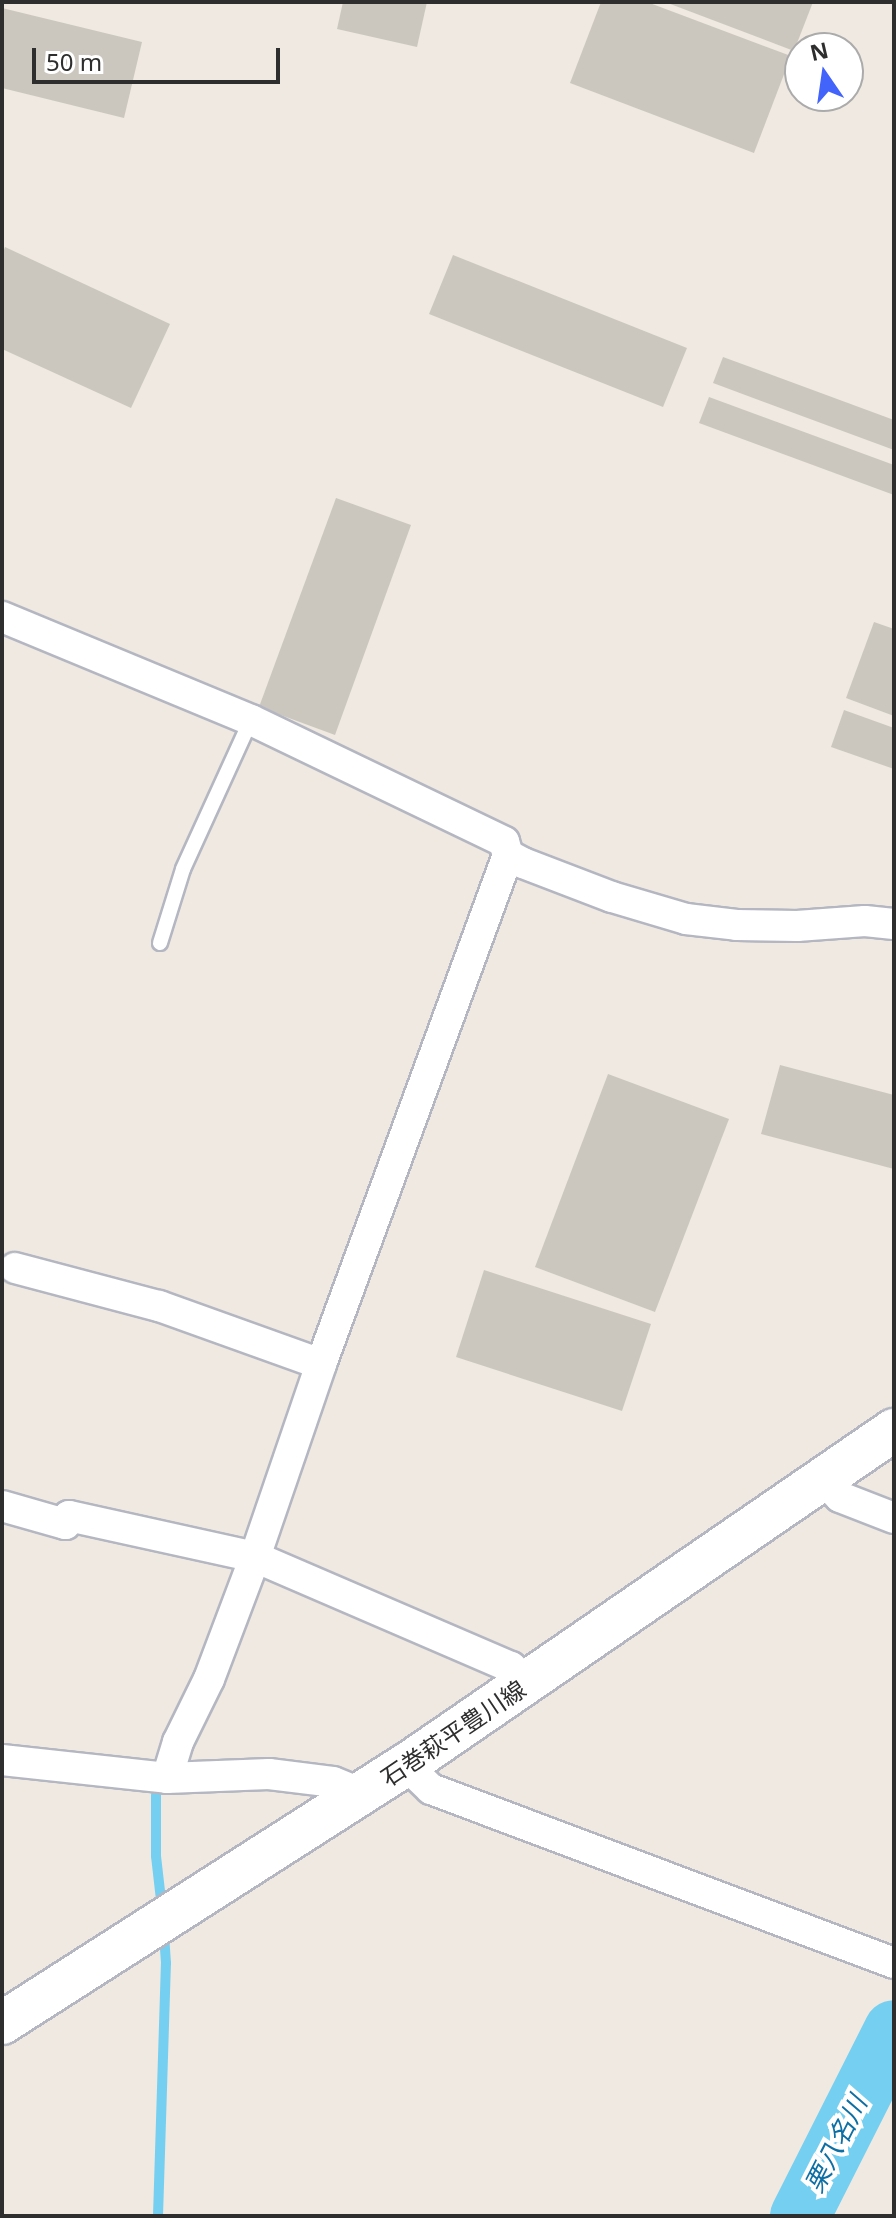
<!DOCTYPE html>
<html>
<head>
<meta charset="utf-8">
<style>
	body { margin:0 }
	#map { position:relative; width:896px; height:2218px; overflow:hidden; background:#efe9e1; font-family:"Noto Sans","Noto Sans JP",sans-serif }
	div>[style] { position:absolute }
	.stream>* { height:10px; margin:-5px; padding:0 5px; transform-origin:5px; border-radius:5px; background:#75cff0 }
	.river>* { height:60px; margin:-30px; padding:0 30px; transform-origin:30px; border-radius:30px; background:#75cff0 }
	.building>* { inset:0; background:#cbc7bf }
	.roads { filter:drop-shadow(2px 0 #b4b7c1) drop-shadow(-2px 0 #b4b7c1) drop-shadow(0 2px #b4b7c1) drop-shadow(0 -2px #b4b7c1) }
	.lane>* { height:14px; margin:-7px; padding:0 7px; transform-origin:7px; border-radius:7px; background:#fff }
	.street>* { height:30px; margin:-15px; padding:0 15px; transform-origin:15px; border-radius:15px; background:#fff }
	.secondary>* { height:42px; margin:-21px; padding:0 21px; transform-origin:21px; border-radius:21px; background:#fff }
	span { translate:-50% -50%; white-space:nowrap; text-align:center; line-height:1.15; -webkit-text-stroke:8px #fff; paint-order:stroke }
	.street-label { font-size:24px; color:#2e2e2e }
	.water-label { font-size:26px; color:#0d6fa3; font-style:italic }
	.frame { position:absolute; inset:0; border:4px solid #2e2e2e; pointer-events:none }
	.north { position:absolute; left:784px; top:32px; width:80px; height:80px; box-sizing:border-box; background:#fff; border:2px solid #ababab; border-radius:50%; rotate:347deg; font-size:22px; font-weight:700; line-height:32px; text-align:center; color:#2e2e2e }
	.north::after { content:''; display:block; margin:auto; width:28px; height:36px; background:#4264fb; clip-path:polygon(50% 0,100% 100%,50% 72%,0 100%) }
	.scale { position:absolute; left:32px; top:48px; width:248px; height:36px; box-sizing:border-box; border:4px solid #2e2e2e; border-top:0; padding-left:10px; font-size:24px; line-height:28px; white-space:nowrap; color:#2e2e2e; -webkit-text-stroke:6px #fff; paint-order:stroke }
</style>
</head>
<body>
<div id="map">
	<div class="stream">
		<div style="left:156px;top:1795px;width:61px;rotate:90deg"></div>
		<div style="left:156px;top:1856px;width:53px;rotate:83.5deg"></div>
		<div style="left:158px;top:2216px;width:253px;rotate:-88.2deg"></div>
		<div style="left:166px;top:1963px;width:30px;rotate:-94deg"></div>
	</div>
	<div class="river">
		<div style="left:800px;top:2216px;width:208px;rotate:-63.2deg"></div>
	</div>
	<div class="building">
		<div style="clip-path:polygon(343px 2px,427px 2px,417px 47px,337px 29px)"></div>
		<div style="clip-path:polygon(601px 2px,647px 2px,791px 56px,754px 153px,570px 83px)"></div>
		<div style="clip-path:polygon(665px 2px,813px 2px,794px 51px)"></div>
		<div style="clip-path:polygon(2px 8px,142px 42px,124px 118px,2px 88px)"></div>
		<div style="clip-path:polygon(5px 247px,170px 324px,131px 408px,2px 349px,2px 255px)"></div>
		<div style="clip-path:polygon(453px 255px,687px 348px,663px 407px,429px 314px)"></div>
		<div style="clip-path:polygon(723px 357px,894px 420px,894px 450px,713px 383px)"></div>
		<div style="clip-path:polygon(709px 397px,894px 465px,894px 495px,699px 423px)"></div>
		<div style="clip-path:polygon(336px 498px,411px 525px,335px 735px,259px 707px)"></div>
		<div style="clip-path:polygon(874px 622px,894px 629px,894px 716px,846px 698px)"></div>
		<div style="clip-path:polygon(844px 710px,894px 728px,894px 769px,831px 747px)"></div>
		<div style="clip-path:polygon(780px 1065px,894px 1095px,894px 1169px,761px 1134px)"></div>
		<div style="clip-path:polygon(608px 1074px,729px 1119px,655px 1312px,535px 1267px)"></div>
		<div style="clip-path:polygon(484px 1270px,651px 1324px,622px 1411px,456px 1357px)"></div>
	</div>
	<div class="roads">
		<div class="lane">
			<div style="left:160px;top:943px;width:77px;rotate:-72.7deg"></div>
			<div style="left:183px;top:869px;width:164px;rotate:-65.5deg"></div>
		</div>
		<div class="street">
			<div style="left:2px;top:617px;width:269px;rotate:22.5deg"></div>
			<div style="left:251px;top:720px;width:281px;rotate:25.7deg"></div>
			<div style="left:504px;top:842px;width:14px;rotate:73deg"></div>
			<div style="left:508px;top:855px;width:17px;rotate:28deg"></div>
			<div style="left:523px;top:863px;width:95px;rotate:20.9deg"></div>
			<div style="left:612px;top:897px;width:77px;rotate:16.6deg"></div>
			<div style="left:686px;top:919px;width:51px;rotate:6.7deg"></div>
			<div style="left:737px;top:925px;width:60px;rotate:1deg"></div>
			<div style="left:797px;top:926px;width:68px;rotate:-4.2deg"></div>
			<div style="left:865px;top:921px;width:29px;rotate:6deg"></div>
			<div style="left:15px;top:1268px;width:149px;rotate:14.8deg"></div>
			<div style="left:159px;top:1306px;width:172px;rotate:19.7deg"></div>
			<div style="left:823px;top:1480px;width:24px;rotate:45deg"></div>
			<div style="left:840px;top:1497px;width:58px;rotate:21.3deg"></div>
			<div style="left:2px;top:1506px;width:66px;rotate:15.9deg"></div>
			<div style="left:65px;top:1524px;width:9px;rotate:-63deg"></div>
			<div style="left:69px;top:1516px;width:190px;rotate:12.4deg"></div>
			<div style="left:255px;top:1557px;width:279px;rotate:23.3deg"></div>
			<div style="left:511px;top:1667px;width:24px;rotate:45deg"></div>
			<div style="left:2px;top:1760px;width:166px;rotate:6.2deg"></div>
			<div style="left:167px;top:1778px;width:102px;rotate:-2.2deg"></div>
			<div style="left:269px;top:1774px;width:64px;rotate:7.1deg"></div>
			<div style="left:333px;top:1782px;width:31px;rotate:22deg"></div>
			<div style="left:406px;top:1765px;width:35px;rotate:44deg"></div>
			<div style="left:431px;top:1789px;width:495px;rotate:20.6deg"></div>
			<div style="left:167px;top:1778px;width:38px;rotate:-73deg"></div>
			<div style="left:178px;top:1742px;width:70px;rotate:-63.8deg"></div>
			<div style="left:209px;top:1679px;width:130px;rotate:-69.3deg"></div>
			<div style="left:255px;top:1557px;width:204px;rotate:-71.1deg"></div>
			<div style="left:321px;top:1364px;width:542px;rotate:-69.83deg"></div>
		</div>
		<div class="secondary">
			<div style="left:2px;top:2023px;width:479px;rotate:-32.6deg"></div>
			<div style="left:406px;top:1765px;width:592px;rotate:-34.47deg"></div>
		</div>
	</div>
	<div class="street-label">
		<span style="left:453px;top:1733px;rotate:-34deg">石巻萩平豊川線</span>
	</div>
	<div class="water-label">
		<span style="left:836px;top:2144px;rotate:-63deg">栗八名川</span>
	</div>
	<div class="frame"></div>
	<div class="north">N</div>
	<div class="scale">50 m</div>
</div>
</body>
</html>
